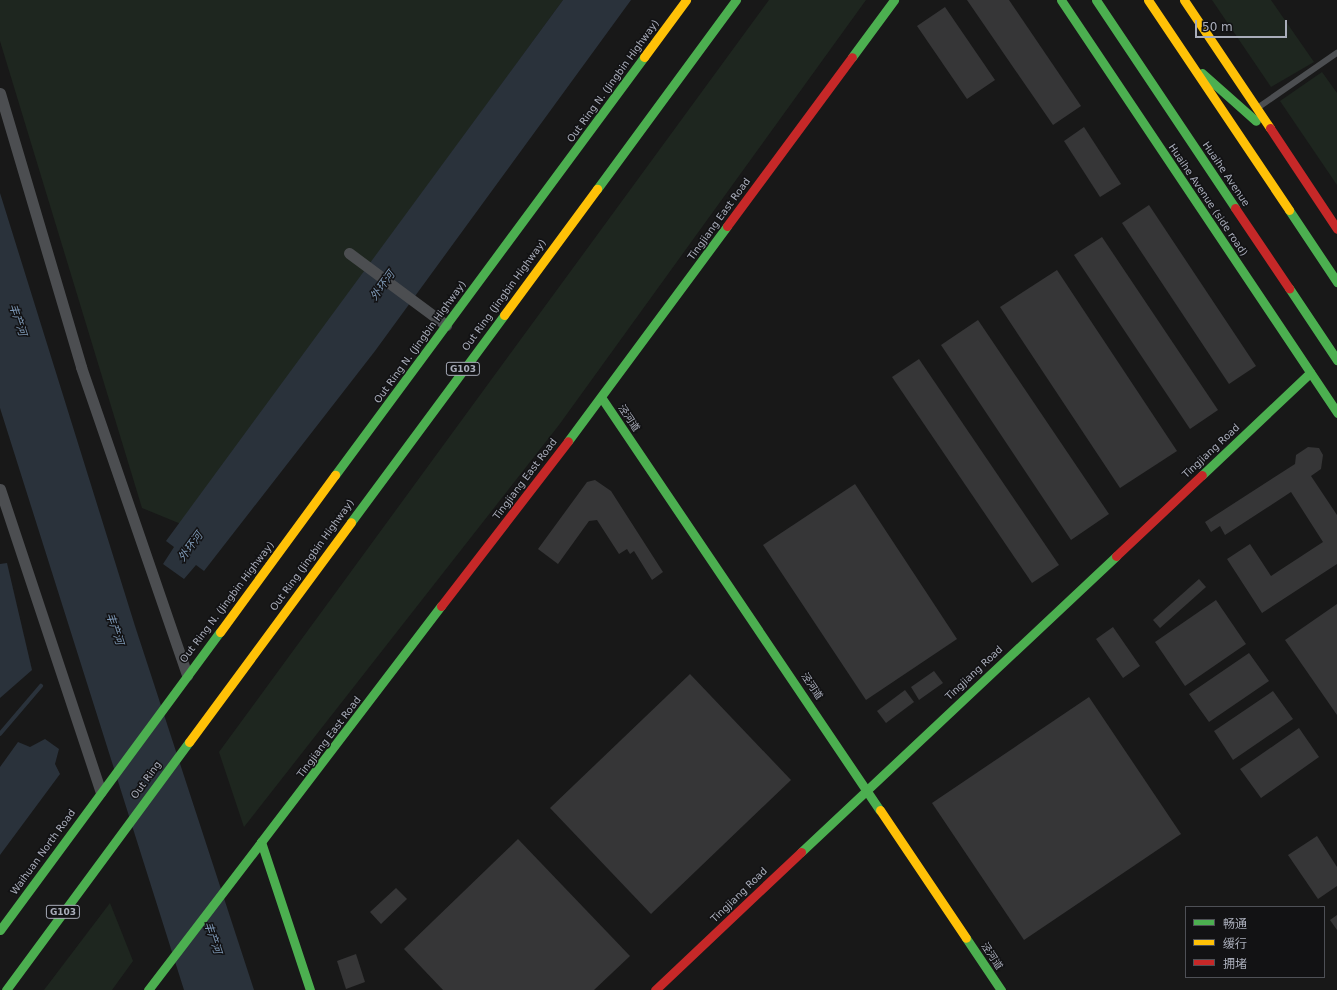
<!DOCTYPE html>
<html>
<head>
<meta charset="utf-8">
<style>
	body { margin:0 }
	#map { position:relative; width:1337px; height:990px; overflow:hidden; background:#181818; font-family:"DejaVu Sans","Noto Sans SC",sans-serif }
	div>[style] { position:absolute }
	.green>* { inset:0; background:#1e261f }
	.water>* { inset:0; background:#2a323b }
	.stream>* { height:3.5px; margin:-1.75px; padding:0 1.75px; transform-origin:1.75px; border-radius:1.75px; background:#2a323b }
	.building>* { inset:0; background:#363637 }
	.lane>* { height:5.5px; margin:-2.75px; padding:0 2.75px; transform-origin:2.75px; border-radius:2.75px; background:#4c4e51 }
	.street>* { height:11px; margin:-5.5px; padding:0 5.5px; transform-origin:5.5px; border-radius:5.5px; background:#4c4e51 }
	.fast>* { height:9px; margin:-4.5px; padding:0 4.5px; transform-origin:4.5px; border-radius:4.5px; background:#4caf50 }
	.slow>* { height:9px; margin:-4.5px; padding:0 4.5px; transform-origin:4.5px; border-radius:4.5px; background:#ffc107 }
	.jam>* { height:9px; margin:-4.5px; padding:0 4.5px; transform-origin:4.5px; border-radius:4.5px; background:#c62828 }
	span { translate:-50% -50%; white-space:nowrap; text-align:center; line-height:1.15; -webkit-text-stroke:3px #121214; paint-order:stroke }
	.shield-label span { padding:1px 3px; background:#121214; border:1px solid; border-radius:3px; -webkit-text-stroke-width:0 }
	.shield-label { font-size:9px; color:#a9adba; font-weight:700 }
	.street-label { font-size:10px; color:#a9adba }
	.water-label { font-size:11px; color:#7e99b6; font-style:italic }
	.legend { position:absolute; left:1185px; top:906px; width:140px; height:72px; box-sizing:border-box; background:#121214; border:1px solid #4e5056; margin:0; padding:5px 7px; list-style:none; font-size:12px; color:#a9adba }
	.legend li { display:flex; align-items:center; gap:8px; height:20px }
	.legend b { width:20px; border:1px solid #4e5056 }
	.scale { position:absolute; left:1195px; top:20px; width:92px; height:18px; box-sizing:border-box; border:2px solid #a9adba; border-top:0; padding-left:5px; font-size:12px; line-height:14px; white-space:nowrap; color:#a9adba; -webkit-text-stroke:3px #121214; paint-order:stroke }
</style>
</head>
<body>
<div id="map">
	<div class="green">
		<div style="clip-path:polygon(0 0,563px 0,181px 524px,142px 508px,0 41px)"></div>
		<div style="clip-path:polygon(769px 0,866px 0,559px 425px,244px 827px,219px 752px)"></div>
		<div style="clip-path:polygon(1212px 0,1271px 0,1314px 62px,1271px 87px)"></div>
		<div style="clip-path:polygon(1322px 72px,1337px 93px,1337px 185px,1280px 101px)"></div>
		<div style="clip-path:polygon(110px 903px,133px 961px,112px 990px,44px 990px)"></div>
	</div>
	<div class="water">
		<div style="clip-path:polygon(563px 0,631px 0,375px 351px,204px 571px,196px 565px,184px 579px,163px 564px,174px 547px,166px 541px)"></div>
		<div style="clip-path:polygon(0 193px,135px 626px,254px 990px,184px 990px,0 408px)"></div>
		<div style="clip-path:polygon(7px 563px,32px 670px,0 698px,0 564px)"></div>
		<div style="clip-path:polygon(45px 739px,59px 749px,55px 764px,60px 774px,0 855px,0 767px,18px 742px,30px 747px)"></div>
	</div>
	<div class="stream">
		<div style="left:0;top:734px;width:63px;rotate:-49.5deg"></div>
	</div>
	<div class="building">
		<div style="clip-path:polygon(967px 0,1009px 0,1081px 106px,1053px 125px)"></div>
		<div style="clip-path:polygon(945px 7px,995px 80px,967px 99px,917px 26px)"></div>
		<div style="clip-path:polygon(1084px 127px,1121px 184px,1100px 197px,1064px 141px)"></div>
		<div style="clip-path:polygon(1149px 205px,1256px 366px,1229px 384px,1122px 223px)"></div>
		<div style="clip-path:polygon(1102px 237px,1218px 410px,1190px 429px,1074px 255px)"></div>
		<div style="clip-path:polygon(1057px 270px,1177px 451px,1120px 488px,1000px 307px)"></div>
		<div style="clip-path:polygon(978px 320px,1109px 514px,1071px 540px,941px 345px)"></div>
		<div style="clip-path:polygon(919px 359px,1059px 565px,1032px 583px,892px 377px)"></div>
		<div style="clip-path:polygon(1308px 447px,1319px 448px,1323px 455px,1321px 469px,1311px 476px,1337px 515px,1337px 564px,1262px 613px,1227px 559px,1250px 544px,1271px 576px,1323px 542px,1291px 492px,1225px 535px,1220px 526px,1211px 532px,1205px 522px,1295px 464px,1296px 455px)"></div>
		<div style="clip-path:polygon(595px 480px,611px 491px,663px 572px,652px 580px,634px 551px,630px 554px,627px 549px,619px 554px,597px 520px,589px 521px,558px 564px,538px 549px,587px 482px)"></div>
		<div style="clip-path:polygon(855px 484px,957px 639px,866px 700px,763px 545px)"></div>
		<div style="clip-path:polygon(1199px 579px,1206px 587px,1160px 628px,1153px 620px)"></div>
		<div style="clip-path:polygon(1216px 600px,1246px 644px,1185px 686px,1155px 642px)"></div>
		<div style="clip-path:polygon(1337px 604px,1337px 715px,1285px 640px)"></div>
		<div style="clip-path:polygon(1113px 627px,1140px 666px,1123px 678px,1096px 639px)"></div>
		<div style="clip-path:polygon(1249px 653px,1269px 681px,1209px 722px,1189px 694px)"></div>
		<div style="clip-path:polygon(934px 671px,943px 683px,919px 700px,911px 687px)"></div>
		<div style="clip-path:polygon(690px 674px,791px 780px,651px 914px,550px 808px)"></div>
		<div style="clip-path:polygon(905px 690px,914px 702px,886px 723px,877px 711px)"></div>
		<div style="clip-path:polygon(1273px 691px,1293px 719px,1233px 760px,1214px 731px)"></div>
		<div style="clip-path:polygon(1089px 697px,1181px 834px,1024px 940px,932px 803px)"></div>
		<div style="clip-path:polygon(1299px 728px,1319px 757px,1261px 798px,1240px 769px)"></div>
		<div style="clip-path:polygon(1317px 836px,1337px 867px,1337px 886px,1318px 899px,1288px 855px)"></div>
		<div style="clip-path:polygon(518px 839px,630px 956px,594px 990px,443px 990px,404px 949px)"></div>
		<div style="clip-path:polygon(396px 888px,407px 899px,381px 924px,370px 912px)"></div>
		<div style="clip-path:polygon(1337px 915px,1337px 930px,1330px 920px)"></div>
		<div style="clip-path:polygon(356px 954px,365px 982px,346px 989px,337px 961px)"></div>
	</div>
	<div class="lane">
		<div style="left:1259px;top:107px;width:95px;rotate:-34.7deg"></div>
	</div>
	<div class="street">
		<div style="left:0;top:93px;width:286px;rotate:73.5deg"></div>
		<div style="left:81px;top:367px;width:326px;rotate:71deg"></div>
		<div style="left:349px;top:253px;width:121px;rotate:36.6deg"></div>
		<div style="left:0;top:489px;width:319px;rotate:71.6deg"></div>
	</div>
	<div class="fast">
		<div style="left:1061px;top:0;width:497px;rotate:56.2deg"></div>
		<div style="left:1096px;top:0;width:250px;rotate:56.2deg"></div>
		<div style="left:852px;top:57px;width:71px;rotate:-53.6deg"></div>
		<div style="left:1202px;top:73px;width:72px;rotate:41.6deg"></div>
		<div style="left:597px;top:189px;width:235px;rotate:-53.7deg"></div>
		<div style="left:1289px;top:210px;width:87px;rotate:56.3deg"></div>
		<div style="left:1289px;top:288px;width:87px;rotate:56.3deg"></div>
		<div style="left:601px;top:397px;width:498px;rotate:56deg"></div>
		<div style="left:568px;top:441px;width:267px;rotate:-53.5deg"></div>
		<div style="left:335px;top:475px;width:520px;rotate:-53.53deg"></div>
		<div style="left:1202px;top:475px;width:149px;rotate:-43.4deg"></div>
		<div style="left:351px;top:522px;width:257px;rotate:-53.5deg"></div>
		<div style="left:801px;top:852px;width:432px;rotate:-43.2deg"></div>
		<div style="left:0;top:930px;width:370px;rotate:-53.6deg"></div>
		<div style="left:966px;top:938px;width:63px;rotate:56.1deg"></div>
		<div style="left:6px;top:990px;width:308px;rotate:-53.6deg"></div>
		<div style="left:148px;top:990px;width:186px;rotate:-52.6deg"></div>
		<div style="left:310px;top:990px;width:156px;rotate:-108.3deg"></div>
		<div style="left:261px;top:842px;width:297px;rotate:-52.7deg"></div>
	</div>
	<div class="slow">
		<div style="left:1148px;top:0;width:253px;rotate:56.1deg"></div>
		<div style="left:1184px;top:0;width:154px;rotate:56.1deg"></div>
		<div style="left:644px;top:57px;width:71px;rotate:-53.6deg"></div>
		<div style="left:504px;top:315px;width:157px;rotate:-53.6deg"></div>
		<div style="left:220px;top:632px;width:195px;rotate:-53.8deg"></div>
		<div style="left:189px;top:742px;width:273px;rotate:-53.6deg"></div>
		<div style="left:880px;top:810px;width:154px;rotate:56.1deg"></div>
	</div>
	<div class="jam">
		<div style="left:1270px;top:128px;width:121px;rotate:56.4deg"></div>
		<div style="left:1235px;top:208px;width:97px;rotate:56deg"></div>
		<div style="left:727px;top:226px;width:210px;rotate:-53.5deg"></div>
		<div style="left:1116px;top:556px;width:118px;rotate:-43.3deg"></div>
		<div style="left:441px;top:606px;width:208px;rotate:-52.4deg"></div>
		<div style="left:655px;top:990px;width:201px;rotate:-43.4deg"></div>
	</div>
	<div class="shield-label">
		<span style="left:463px;top:369px">G103</span>
		<span style="left:63px;top:912px">G103</span>
	</div>
	<div class="street-label">
		<span style="left:613px;top:81px;rotate:-54deg">Out Ring N. (Jingbin Highway)</span>
		<span style="left:1226px;top:174px;rotate:56deg">Huaihe Avenue</span>
		<span style="left:1208px;top:200px;rotate:56deg">Huaihe Avenue (side road)</span>
		<span style="left:719px;top:219px;rotate:-54deg">Tingjiang East Road</span>
		<span style="left:504px;top:295px;rotate:-54deg">Out Ring (Jingbin Highway)</span>
		<span style="left:420px;top:342px;rotate:-54deg">Out Ring N. (Jingbin Highway)</span>
		<span style="left:629px;top:418px;rotate:56deg">泾河道</span>
		<span style="left:1211px;top:451px;rotate:-43deg">Tingjiang Road</span>
		<span style="left:525px;top:479px;rotate:-53deg">Tingjiang East Road</span>
		<span style="left:312px;top:555px;rotate:-54deg">Out Ring (Jingbin Highway)</span>
		<span style="left:227px;top:602px;rotate:-53deg">Out Ring N. (Jingbin Highway)</span>
		<span style="left:974px;top:673px;rotate:-43deg">Tingjiang Road</span>
		<span style="left:812px;top:686px;rotate:56deg">泾河道</span>
		<span style="left:329px;top:737px;rotate:-53deg">Tingjiang East Road</span>
		<span style="left:146px;top:780px;rotate:-54deg">Out Ring</span>
		<span style="left:43px;top:852px;rotate:-54deg">Waihuan North Road</span>
		<span style="left:739px;top:895px;rotate:-44deg">Tingjiang Road</span>
		<span style="left:992px;top:956px;rotate:57deg">泾河道</span>
	</div>
	<div class="water-label">
		<span style="left:383px;top:286px;rotate:-54deg">外环河</span>
		<span style="left:17px;top:320px;rotate:72deg">丰产河</span>
		<span style="left:191px;top:547px;rotate:-54deg">外环河</span>
		<span style="left:114px;top:629px;rotate:72deg">丰产河</span>
		<span style="left:212px;top:938px;rotate:72deg">丰产河</span>
	</div>
	<ul class="legend">
	<li><b style="height:5px;background:#4caf50"></b>畅通</li>
	<li><b style="height:5px;background:#ffc107"></b>缓行</li>
	<li><b style="height:5px;background:#c62828"></b>拥堵</li>
	</ul>
	<div class="scale">50 m</div>
</div>
</body>
</html>
